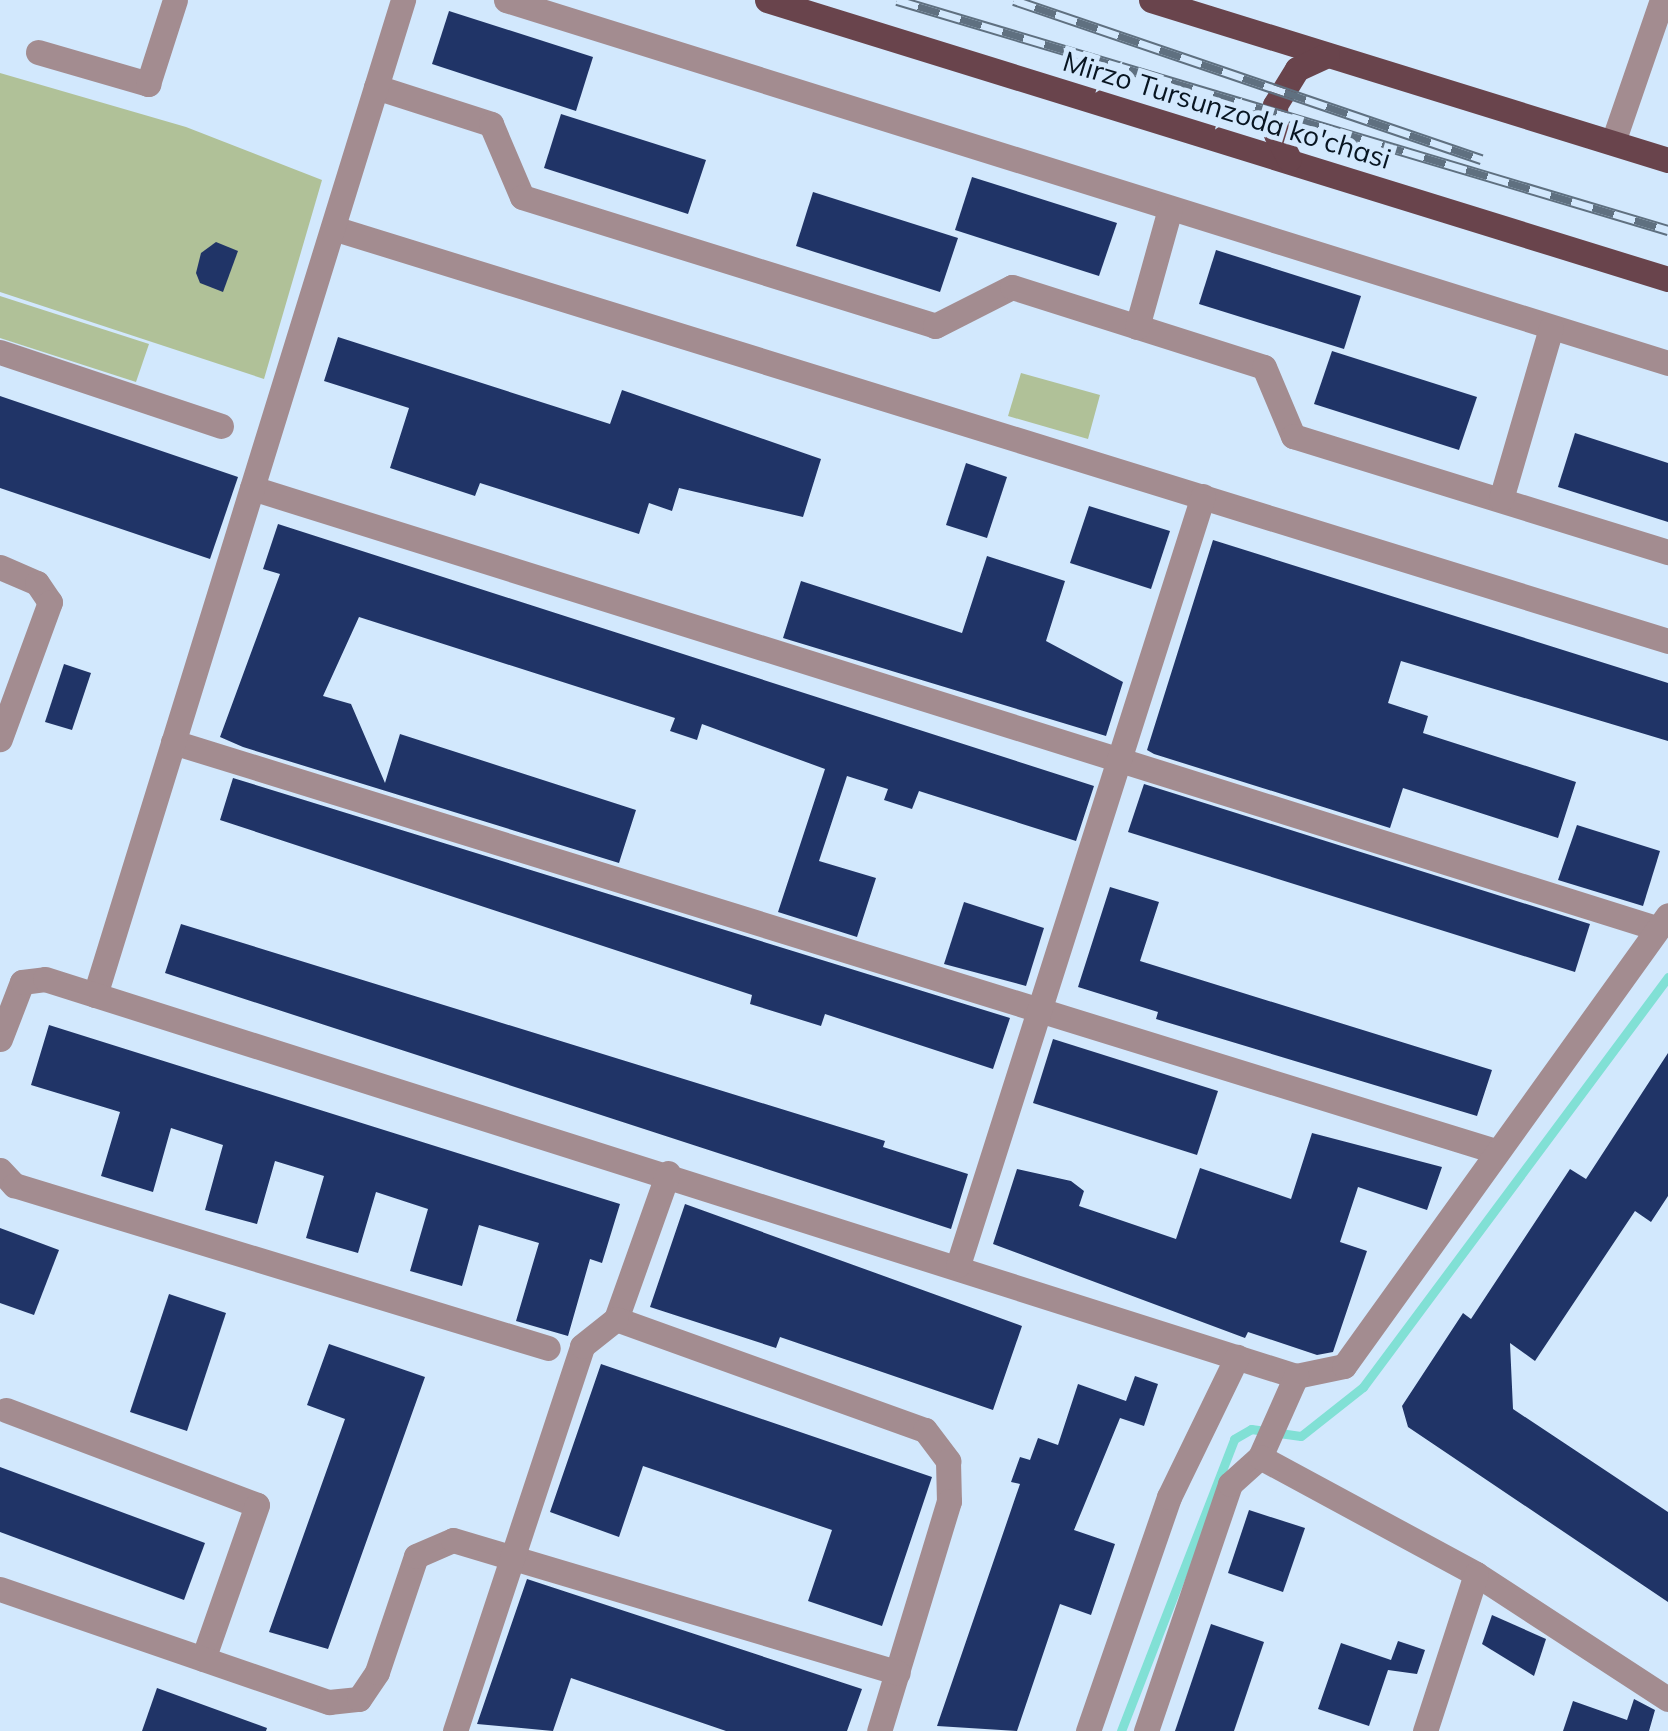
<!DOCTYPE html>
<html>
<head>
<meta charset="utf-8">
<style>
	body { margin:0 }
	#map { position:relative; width:1668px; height:1731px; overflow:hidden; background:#d2e8fd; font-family:Mulish,sans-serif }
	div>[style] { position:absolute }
	.green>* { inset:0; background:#b0c198 }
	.stream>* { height:9px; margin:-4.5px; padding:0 4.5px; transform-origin:4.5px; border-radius:4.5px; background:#81e0d5 }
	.building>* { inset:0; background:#203467 }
	.minor>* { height:25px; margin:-12.5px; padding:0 12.5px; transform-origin:12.5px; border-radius:12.5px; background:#a38c90 }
	.major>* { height:25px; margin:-12.5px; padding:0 12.5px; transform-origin:12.5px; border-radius:12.5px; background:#69444c }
	.rail>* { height:11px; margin-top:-5.5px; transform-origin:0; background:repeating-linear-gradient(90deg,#d2e8fd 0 22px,#5f7080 0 44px); box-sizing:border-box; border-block:2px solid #5f7080 }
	span { translate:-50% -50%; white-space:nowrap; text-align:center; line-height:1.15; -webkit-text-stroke:10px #d2e8fd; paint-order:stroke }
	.street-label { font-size:28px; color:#081521 }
</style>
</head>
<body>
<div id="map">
	<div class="green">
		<div style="clip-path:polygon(0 73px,186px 127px,322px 180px,264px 379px,0 292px)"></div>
		<div style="clip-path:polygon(0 296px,149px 344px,136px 382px,0 338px)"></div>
		<div style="clip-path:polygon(1021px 373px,1100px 395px,1088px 439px,1008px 416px)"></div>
	</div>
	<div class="stream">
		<div style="left:1121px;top:1731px;width:313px;rotate:-68.8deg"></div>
		<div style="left:1234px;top:1439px;width:20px;rotate:-30deg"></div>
		<div style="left:1251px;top:1429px;width:50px;rotate:8deg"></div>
		<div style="left:1301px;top:1436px;width:79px;rotate:-38.3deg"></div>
		<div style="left:1363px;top:1387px;width:511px;rotate:-53.35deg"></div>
	</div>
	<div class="building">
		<div style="clip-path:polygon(449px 11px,593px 57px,576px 111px,432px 64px)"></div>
		<div style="clip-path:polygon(561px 114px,706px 160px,688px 214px,544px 168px)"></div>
		<div style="clip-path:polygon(972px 177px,1117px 223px,1099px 276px,955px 230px)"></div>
		<div style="clip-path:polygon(813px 192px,958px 238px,940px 292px,796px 246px)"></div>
		<div style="clip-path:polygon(216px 242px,238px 251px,223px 292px,200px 283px,196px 273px,201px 253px)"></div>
		<div style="clip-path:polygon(1216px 250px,1361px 296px,1344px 349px,1199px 304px)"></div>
		<div style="clip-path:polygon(338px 337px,610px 424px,622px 390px,821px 459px,803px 517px,679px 488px,672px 511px,649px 503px,639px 534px,480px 483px,475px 496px,390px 468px,409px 408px,324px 381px)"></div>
		<div style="clip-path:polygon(1332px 351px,1477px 397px,1459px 450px,1314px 404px)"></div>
		<div style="clip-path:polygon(0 396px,238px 477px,210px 559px,0 488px)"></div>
		<div style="clip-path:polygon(1575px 433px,1668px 463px,1668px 522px,1558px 487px)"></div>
		<div style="clip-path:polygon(966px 463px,1007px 477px,987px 538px,946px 525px)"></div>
		<div style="clip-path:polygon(1089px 506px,1170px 531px,1151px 589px,1070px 563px)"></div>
		<div style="clip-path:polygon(278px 524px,1094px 786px,1076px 841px,919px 791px,912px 809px,884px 800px,888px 789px,847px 776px,819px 861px,876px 878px,857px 937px,778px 912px,825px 769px,702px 724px,697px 740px,670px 731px,675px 718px,359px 617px,323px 696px,351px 704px,385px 783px,400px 734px,636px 810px,619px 863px,243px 747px,220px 737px,280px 574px,263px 569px)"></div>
		<div style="clip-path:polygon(1213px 540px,1668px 683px,1668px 741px,1401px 661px,1388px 703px,1428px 716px,1423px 733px,1576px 782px,1558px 838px,1403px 788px,1390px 828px,1154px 754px,1147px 750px)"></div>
		<div style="clip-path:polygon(987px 556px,1065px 581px,1046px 641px,1123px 682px,1106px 736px,783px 638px,801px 581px,962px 633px)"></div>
		<div style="clip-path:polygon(64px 664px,91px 673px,72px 730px,45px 722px)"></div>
		<div style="clip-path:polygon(233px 778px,1010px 1018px,993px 1069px,825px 1014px,821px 1026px,750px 1004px,752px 995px,220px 820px)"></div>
		<div style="clip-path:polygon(1144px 784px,1590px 924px,1575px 972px,1128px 832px)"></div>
		<div style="clip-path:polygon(1577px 825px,1660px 851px,1643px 906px,1558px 880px)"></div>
		<div style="clip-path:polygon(1110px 887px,1159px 902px,1140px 961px,1492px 1070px,1477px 1116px,1156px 1019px,1158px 1012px,1078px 987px)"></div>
		<div style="clip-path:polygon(964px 902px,1044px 928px,1026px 986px,944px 964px)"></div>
		<div style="clip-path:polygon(181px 924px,885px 1141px,883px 1147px,968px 1174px,951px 1229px,165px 973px)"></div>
		<div style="clip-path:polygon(49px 1025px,620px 1204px,602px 1263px,590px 1259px,568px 1336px,516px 1321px,539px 1243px,479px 1225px,462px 1286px,410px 1271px,428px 1209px,376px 1192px,358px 1253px,306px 1238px,324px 1176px,275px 1161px,257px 1224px,205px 1210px,223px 1145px,171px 1128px,153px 1192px,101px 1176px,120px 1112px,31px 1085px)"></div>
		<div style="clip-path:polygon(1053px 1039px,1218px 1091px,1197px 1155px,1033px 1103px)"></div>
		<div style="clip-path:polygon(1668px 1053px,1668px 1196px,1651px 1222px,1635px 1211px,1535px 1361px,1510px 1343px,1513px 1409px,1668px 1512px,1668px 1602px,1408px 1427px,1402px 1406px,1463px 1313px,1471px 1319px,1570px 1169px,1586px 1179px)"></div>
		<div style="clip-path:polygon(1312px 1133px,1442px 1167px,1427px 1210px,1358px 1187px,1340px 1242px,1367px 1251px,1333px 1352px,1317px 1355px,1248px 1332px,1245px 1338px,993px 1244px,1017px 1169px,1071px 1181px,1084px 1191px,1079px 1206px,1176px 1239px,1200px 1168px,1291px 1199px)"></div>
		<div style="clip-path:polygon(685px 1204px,1022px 1326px,993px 1410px,780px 1337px,776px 1348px,650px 1307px)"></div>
		<div style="clip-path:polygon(0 1228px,59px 1250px,34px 1315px,0 1303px)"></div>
		<div style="clip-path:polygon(169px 1294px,226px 1313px,187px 1431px,130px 1412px)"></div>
		<div style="clip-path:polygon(329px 1344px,425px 1377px,328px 1649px,269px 1632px,345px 1419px,307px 1405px)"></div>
		<div style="clip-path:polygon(601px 1364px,932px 1477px,882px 1626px,808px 1601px,832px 1530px,643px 1466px,619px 1537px,550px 1512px)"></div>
		<div style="clip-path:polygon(1135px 1376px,1158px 1384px,1144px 1426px,1120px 1418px,1074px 1530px,1115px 1544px,1091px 1615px,1060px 1604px,1017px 1731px,937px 1726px,1020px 1484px,1011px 1482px,1020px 1457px,1030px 1460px,1038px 1438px,1058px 1445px,1078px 1384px,1126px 1401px)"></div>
		<div style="clip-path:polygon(0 1467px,205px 1543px,184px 1600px,0 1532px)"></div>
		<div style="clip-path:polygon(1249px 1510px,1305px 1528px,1283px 1592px,1228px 1573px)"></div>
		<div style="clip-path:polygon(527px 1579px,862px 1689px,847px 1731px,726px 1731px,571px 1678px,553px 1731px,477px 1724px)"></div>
		<div style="clip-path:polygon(1492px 1615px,1546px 1639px,1534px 1676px,1482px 1644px)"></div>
		<div style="clip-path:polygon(1211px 1624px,1264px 1642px,1234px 1731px,1175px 1731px)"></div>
		<div style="clip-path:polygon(1398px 1641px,1425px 1650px,1417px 1674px,1388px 1670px,1369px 1726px,1318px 1709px,1341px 1643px,1391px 1660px)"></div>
		<div style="clip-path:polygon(157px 1688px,267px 1728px,266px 1731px,142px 1731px)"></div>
		<div style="clip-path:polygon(1634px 1699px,1655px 1710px,1649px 1731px,1563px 1731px,1573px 1701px,1627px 1720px)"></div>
	</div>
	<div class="minor">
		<div style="left:506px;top:0;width:1217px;rotate:17.35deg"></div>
		<div style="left:38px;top:52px;width:115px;rotate:16.2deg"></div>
		<div style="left:148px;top:84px;width:88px;rotate:-72.2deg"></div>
		<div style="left:376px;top:87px;width:121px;rotate:17.8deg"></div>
		<div style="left:491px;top:124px;width:79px;rotate:67deg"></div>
		<div style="left:522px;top:197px;width:433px;rotate:17.3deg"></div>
		<div style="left:935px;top:326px;width:86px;rotate:-26.9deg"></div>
		<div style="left:1012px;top:287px;width:264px;rotate:17.6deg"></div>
		<div style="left:1264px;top:367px;width:75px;rotate:67.2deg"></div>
		<div style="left:1293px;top:436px;width:393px;rotate:17.2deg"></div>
		<div style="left:1613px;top:142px;width:150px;rotate:-71deg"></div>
		<div style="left:333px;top:228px;width:1397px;rotate:17.19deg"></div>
		<div style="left:1137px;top:327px;width:123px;rotate:-74.4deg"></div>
		<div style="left:0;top:352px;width:233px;rotate:18.5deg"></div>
		<div style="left:252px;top:488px;width:1471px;rotate:17.4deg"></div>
		<div style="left:1501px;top:499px;width:178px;rotate:-73.7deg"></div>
		<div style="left:0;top:567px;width:40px;rotate:23.4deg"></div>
		<div style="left:37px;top:583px;width:23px;rotate:56deg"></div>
		<div style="left:50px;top:602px;width:146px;rotate:110.1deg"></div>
		<div style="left:173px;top:742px;width:1384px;rotate:17.19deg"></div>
		<div style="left:95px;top:995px;width:1042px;rotate:-72.8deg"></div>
		<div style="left:0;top:1039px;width:61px;rotate:-68.9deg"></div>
		<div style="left:22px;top:982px;width:23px;rotate:-7deg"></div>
		<div style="left:45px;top:979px;width:1312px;rotate:17.61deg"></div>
		<div style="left:1296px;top:1376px;width:49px;rotate:-11.8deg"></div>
		<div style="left:1344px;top:1366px;width:555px;rotate:-54.31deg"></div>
		<div style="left:0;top:1170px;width:21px;rotate:47deg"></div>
		<div style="left:14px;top:1185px;width:558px;rotate:16.97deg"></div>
		<div style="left:668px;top:1173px;width:155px;rotate:109.6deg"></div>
		<div style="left:616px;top:1319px;width:328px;rotate:19.8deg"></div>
		<div style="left:925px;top:1430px;width:39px;rotate:53deg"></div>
		<div style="left:948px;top:1461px;width:40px;rotate:88.6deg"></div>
		<div style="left:949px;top:1501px;width:240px;rotate:106.9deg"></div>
		<div style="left:958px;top:1265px;width:807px;rotate:-72.33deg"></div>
		<div style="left:6px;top:1410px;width:268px;rotate:20.7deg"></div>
		<div style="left:257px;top:1505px;width:163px;rotate:109.3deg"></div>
		<div style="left:1260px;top:1457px;width:89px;rotate:-66deg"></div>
		<div style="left:0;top:1589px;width:348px;rotate:19deg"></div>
		<div style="left:329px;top:1702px;width:30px;rotate:-6deg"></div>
		<div style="left:359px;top:1699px;width:32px;rotate:-56deg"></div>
		<div style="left:377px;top:1672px;width:122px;rotate:-71.4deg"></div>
		<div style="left:416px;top:1556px;width:40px;rotate:-23.4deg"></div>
		<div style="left:453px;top:1540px;width:464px;rotate:16.6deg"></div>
		<div style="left:455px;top:1731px;width:405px;rotate:-71.7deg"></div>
		<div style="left:582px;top:1346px;width:43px;rotate:-38.5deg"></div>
		<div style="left:1088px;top:1731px;width:248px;rotate:-70.9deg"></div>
		<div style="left:1169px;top:1497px;width:156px;rotate:-64.1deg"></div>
		<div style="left:1146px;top:1731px;width:261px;rotate:-71.2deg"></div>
		<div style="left:1230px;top:1484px;width:40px;rotate:-42deg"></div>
		<div style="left:1260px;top:1457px;width:246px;rotate:28.4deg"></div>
		<div style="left:1476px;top:1574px;width:229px;rotate:33.1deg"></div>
		<div style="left:1425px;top:1731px;width:165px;rotate:-72deg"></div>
	</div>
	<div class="major">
		<div style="left:767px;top:0;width:943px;rotate:17.21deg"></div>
		<div style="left:1151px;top:0;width:541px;rotate:17.2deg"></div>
		<div style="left:1289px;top:159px;width:28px;rotate:-117deg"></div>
		<div style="left:1276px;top:134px;width:29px;rotate:-92deg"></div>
		<div style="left:1275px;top:105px;width:42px;rotate:-58.6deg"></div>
		<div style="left:1297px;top:69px;width:33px;rotate:-25deg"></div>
	</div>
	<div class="rail">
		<div style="left:897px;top:0;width:805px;rotate:16.61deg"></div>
		<div style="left:1014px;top:0;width:494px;rotate:18.8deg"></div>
	</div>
	<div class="street-label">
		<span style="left:1227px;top:110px;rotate:17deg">Mirzo Tursunzoda ko'chasi</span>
	</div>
</div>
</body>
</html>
